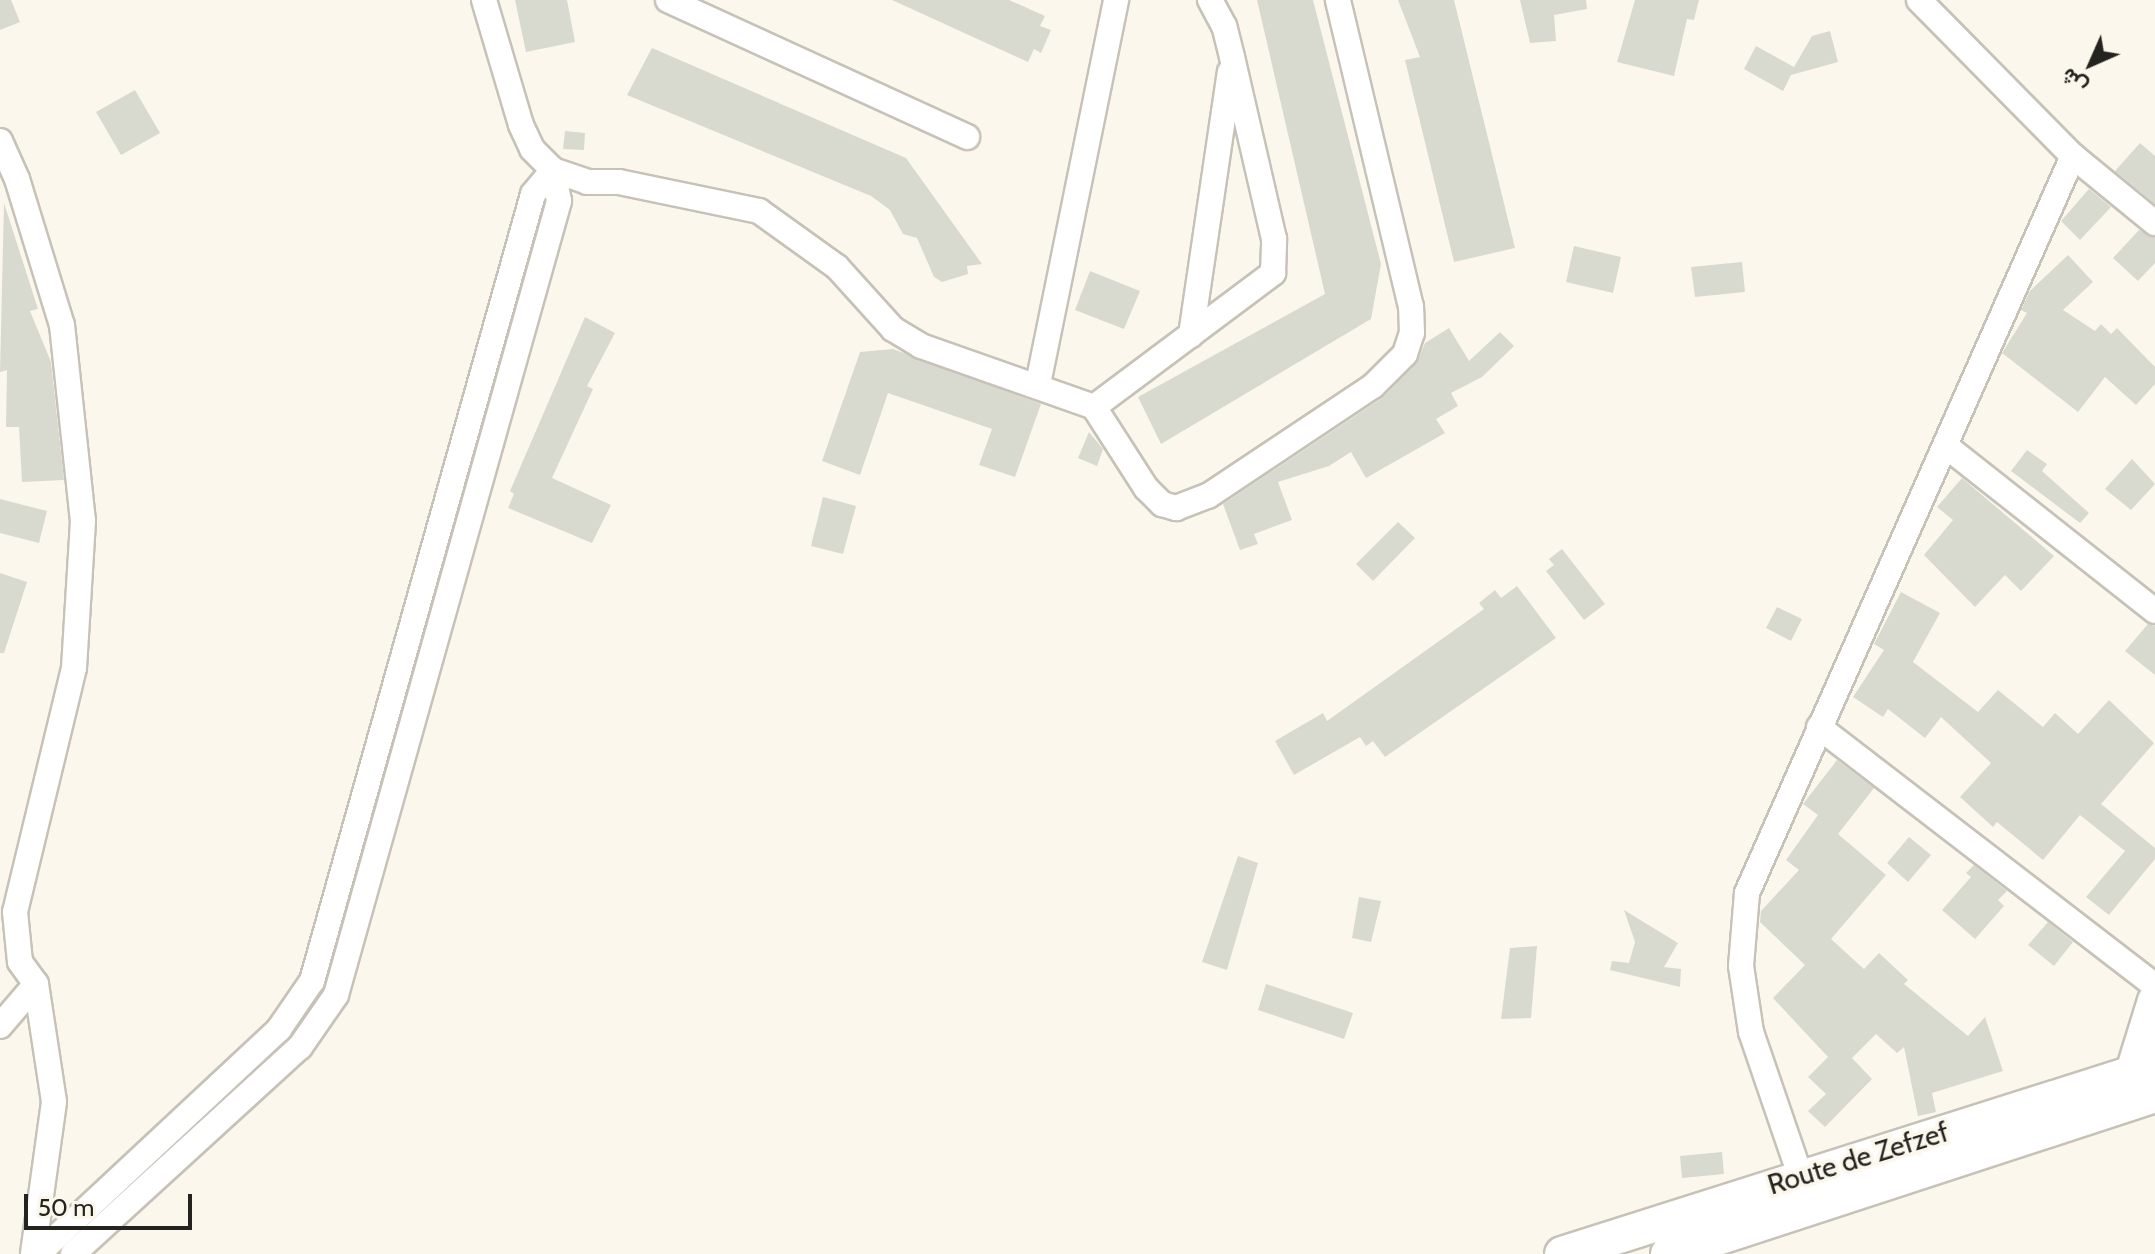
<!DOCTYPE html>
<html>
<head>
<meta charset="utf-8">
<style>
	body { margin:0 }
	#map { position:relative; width:2155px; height:1254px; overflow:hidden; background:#fcf7ec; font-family:Cabin,Vazirmatn,sans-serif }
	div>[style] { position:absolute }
	.building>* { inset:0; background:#d9dacf }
	.roads { filter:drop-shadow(2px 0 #c7c2b8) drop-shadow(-2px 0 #c7c2b8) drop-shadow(0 2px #c7c2b8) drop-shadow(0 -2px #c7c2b8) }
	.street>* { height:24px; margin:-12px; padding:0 12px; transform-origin:12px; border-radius:12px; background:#fff }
	.secondary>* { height:34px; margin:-17px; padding:0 17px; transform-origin:17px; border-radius:17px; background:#fff }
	span { translate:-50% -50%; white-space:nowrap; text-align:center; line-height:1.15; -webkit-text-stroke:7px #fcf7ec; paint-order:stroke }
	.street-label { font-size:28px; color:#25231f }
	.north { position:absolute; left:2051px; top:24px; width:80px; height:80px; -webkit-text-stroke:6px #fcf7ec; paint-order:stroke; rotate:225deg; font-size:22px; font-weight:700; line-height:32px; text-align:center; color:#25231f }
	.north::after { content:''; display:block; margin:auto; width:28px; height:36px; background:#25231f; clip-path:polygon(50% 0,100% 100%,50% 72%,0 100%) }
	.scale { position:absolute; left:24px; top:1194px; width:168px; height:36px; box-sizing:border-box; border:4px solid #25231f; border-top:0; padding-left:10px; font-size:24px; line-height:28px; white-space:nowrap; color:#25231f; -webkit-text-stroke:6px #fcf7ec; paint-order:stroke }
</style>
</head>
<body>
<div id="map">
	<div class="building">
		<div style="clip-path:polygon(0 0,11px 0,20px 22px,0 30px)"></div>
		<div style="clip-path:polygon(515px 0,567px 0,575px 42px,526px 52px)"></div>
		<div style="clip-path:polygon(892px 0,1009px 0,1045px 16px,1040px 26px,1051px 30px,1041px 53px,1034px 49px,1028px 62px)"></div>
		<div style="clip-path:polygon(1257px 0,1313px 0,1381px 264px,1371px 319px,1161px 444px,1138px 397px,1325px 294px)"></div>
		<div style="clip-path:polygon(1398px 0,1454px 0,1515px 248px,1454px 262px,1405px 60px,1420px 57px)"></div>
		<div style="clip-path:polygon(1520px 0,1586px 0,1587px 9px,1554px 15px,1556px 41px,1530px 43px)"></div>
		<div style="clip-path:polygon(1635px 0,1699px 0,1694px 20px,1687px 19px,1674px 76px,1617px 62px)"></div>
		<div style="clip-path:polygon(1830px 31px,1838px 62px,1791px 75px,1783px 91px,1744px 69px,1756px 46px,1794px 67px,1812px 36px)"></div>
		<div style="clip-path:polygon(652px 48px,906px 158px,982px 264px,967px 266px,968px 274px,942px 282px,934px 277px,917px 238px,903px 234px,890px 210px,871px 196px,627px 95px)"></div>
		<div style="clip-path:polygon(135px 90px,160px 133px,121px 155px,96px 112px)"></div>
		<div style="clip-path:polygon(565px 131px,585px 133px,584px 150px,563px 149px)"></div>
		<div style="clip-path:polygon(2140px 143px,2155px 156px,2155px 204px,2115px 171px)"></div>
		<div style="clip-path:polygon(2089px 189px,2111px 207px,2080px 240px,2061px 221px)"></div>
		<div style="clip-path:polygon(4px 203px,38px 309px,30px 311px,51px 362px,64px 480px,22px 482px,19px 427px,6px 427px,7px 370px,0 372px)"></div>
		<div style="clip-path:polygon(2139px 230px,2155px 238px,2155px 263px,2138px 281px,2113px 258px)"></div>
		<div style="clip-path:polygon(1574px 246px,1621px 257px,1613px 293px,1566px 282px)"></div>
		<div style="clip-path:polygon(2068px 255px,2093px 282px,2063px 310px,2095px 331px,2101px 324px,2111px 334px,2117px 328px,2155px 367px,2155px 384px,2136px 405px,2105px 377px,2078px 412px,2002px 353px,2027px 313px,2021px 310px,2030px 291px)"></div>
		<div style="clip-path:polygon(1742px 262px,1745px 292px,1695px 297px,1691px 267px)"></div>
		<div style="clip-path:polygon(1090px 271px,1140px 291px,1124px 329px,1075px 310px)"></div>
		<div style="clip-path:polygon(585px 317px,615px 333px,587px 386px,593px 389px,552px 478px,611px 505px,592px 543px,508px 508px,514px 494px,510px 491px)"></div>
		<div style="clip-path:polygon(1449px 328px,1469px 361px,1500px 332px,1514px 346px,1482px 377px,1451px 393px,1458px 406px,1436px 419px,1445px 433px,1366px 478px,1351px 452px,1329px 466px,1278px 482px,1292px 520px,1254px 534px,1258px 544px,1240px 550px,1223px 504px,1382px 398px,1416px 364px,1425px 343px)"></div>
		<div style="clip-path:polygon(893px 349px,1041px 404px,1015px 477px,979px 465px,992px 429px,888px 393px,860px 475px,822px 461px,860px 352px)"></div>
		<div style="clip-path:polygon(1089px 432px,1103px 449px,1097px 466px,1078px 458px)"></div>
		<div style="clip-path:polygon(2027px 450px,2047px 464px,2042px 471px,2089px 513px,2080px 523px,2011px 471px)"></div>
		<div style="clip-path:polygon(2132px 459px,2155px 484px,2131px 510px,2105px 489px)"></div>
		<div style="clip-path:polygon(1962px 478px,2054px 556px,2021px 591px,2005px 575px,1975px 607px,1924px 555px,1953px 520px,1937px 507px)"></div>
		<div style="clip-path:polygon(823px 497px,856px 506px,843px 554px,811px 546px)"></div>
		<div style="clip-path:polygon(0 499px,47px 511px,39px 543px,0 533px)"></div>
		<div style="clip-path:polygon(1398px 522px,1415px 538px,1373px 581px,1356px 564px)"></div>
		<div style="clip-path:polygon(1562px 549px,1605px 604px,1584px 620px,1546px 571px,1554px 565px,1549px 559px)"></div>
		<div style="clip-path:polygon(0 573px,27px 582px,4px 653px,0 653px)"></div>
		<div style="clip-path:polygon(1517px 586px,1556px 638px,1385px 757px,1373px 741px,1366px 746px,1360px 737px,1294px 775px,1275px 741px,1323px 713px,1327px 721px,1484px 609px,1479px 603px,1495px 590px,1501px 598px)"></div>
		<div style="clip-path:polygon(1901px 592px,1940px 613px,1913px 662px,1978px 712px,1998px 690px,2043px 727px,2055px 713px,2078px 734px,2109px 700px,2154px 743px,2101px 804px,2155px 848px,2155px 859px,2109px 915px,2086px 897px,2125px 851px,2080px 815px,2043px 860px,1997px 822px,1993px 827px,1960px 797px,1991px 763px,1941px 717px,1925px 738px,1888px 709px,1883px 717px,1853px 697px,1884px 650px,1874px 644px)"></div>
		<div style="clip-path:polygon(1777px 607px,1802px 619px,1791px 641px,1766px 628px)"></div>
		<div style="clip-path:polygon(2148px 624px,2155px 626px,2155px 675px,2125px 651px)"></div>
		<div style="clip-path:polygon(1837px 760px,1874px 788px,1838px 834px,1886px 875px,1831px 939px,1864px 969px,1879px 953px,1908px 980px,1904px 984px,1968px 1036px,1985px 1017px,2003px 1071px,1932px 1093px,1936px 1112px,1918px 1116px,1904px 1047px,1897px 1053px,1876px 1034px,1852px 1058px,1872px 1079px,1825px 1127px,1808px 1111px,1826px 1094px,1808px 1077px,1828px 1057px,1773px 998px,1805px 965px,1760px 922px,1761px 911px,1799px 870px,1786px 860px,1818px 815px,1803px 804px)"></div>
		<div style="clip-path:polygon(1909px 837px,1931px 855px,1908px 882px,1887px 863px)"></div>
		<div style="clip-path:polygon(1238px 856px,1258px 863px,1227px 970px,1202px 962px)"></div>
		<div style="clip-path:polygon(1974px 865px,2007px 891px,1998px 900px,2004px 906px,1975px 939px,1942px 910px,1971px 877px,1966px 873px)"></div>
		<div style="clip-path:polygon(1359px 897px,1381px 901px,1371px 942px,1352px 938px)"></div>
		<div style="clip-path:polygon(1624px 910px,1678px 943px,1664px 967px,1681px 969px,1680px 987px,1610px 970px,1612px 961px,1629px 963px,1635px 942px)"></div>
		<div style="clip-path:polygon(2048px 922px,2073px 942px,2054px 966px,2028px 945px)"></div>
		<div style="clip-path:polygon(1537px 946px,1531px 1018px,1501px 1019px,1510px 948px)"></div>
		<div style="clip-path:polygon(1266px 984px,1353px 1013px,1344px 1039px,1258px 1010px)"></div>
		<div style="clip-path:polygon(1722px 1152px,1724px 1174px,1682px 1178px,1680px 1156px)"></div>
	</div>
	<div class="roads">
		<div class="street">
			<div style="left:484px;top:0;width:130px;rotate:73.5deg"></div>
			<div style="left:521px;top:125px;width:26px;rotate:65deg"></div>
			<div style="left:532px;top:149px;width:30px;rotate:45deg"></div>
			<div style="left:553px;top:170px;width:36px;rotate:19deg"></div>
			<div style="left:587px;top:182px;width:32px"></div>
			<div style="left:619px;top:182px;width:143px;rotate:11.7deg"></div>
			<div style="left:759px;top:211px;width:96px;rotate:35.7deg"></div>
			<div style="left:837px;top:267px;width:84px;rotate:47.9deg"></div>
			<div style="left:893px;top:329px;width:33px;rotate:31deg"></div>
			<div style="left:921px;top:346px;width:183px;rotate:19.4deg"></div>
			<div style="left:1094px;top:407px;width:96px;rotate:57.3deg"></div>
			<div style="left:1146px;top:488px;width:23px;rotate:45deg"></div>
			<div style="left:1162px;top:504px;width:15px;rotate:16deg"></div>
			<div style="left:1176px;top:508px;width:34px;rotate:-21deg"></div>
			<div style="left:1208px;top:496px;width:198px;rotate:-33.7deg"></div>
			<div style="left:1373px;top:386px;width:45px;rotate:-45deg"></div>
			<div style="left:1405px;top:354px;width:22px;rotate:-72deg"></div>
			<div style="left:1412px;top:333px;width:26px;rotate:-92deg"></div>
			<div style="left:1411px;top:307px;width:316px;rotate:-103.4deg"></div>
			<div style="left:668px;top:0;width:329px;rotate:24.6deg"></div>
			<div style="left:1919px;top:0;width:219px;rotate:45.4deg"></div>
			<div style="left:2073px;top:156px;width:106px;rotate:39.3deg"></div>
			<div style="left:0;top:141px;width:42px;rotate:65.9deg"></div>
			<div style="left:17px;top:179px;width:153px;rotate:72.9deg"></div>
			<div style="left:62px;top:325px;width:197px;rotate:83.9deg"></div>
			<div style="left:83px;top:521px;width:147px;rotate:93.5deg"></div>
			<div style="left:74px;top:668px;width:251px;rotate:103.6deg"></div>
			<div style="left:15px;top:912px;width:50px;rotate:84.3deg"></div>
			<div style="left:20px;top:962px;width:27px;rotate:54deg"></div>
			<div style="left:36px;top:984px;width:119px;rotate:81.3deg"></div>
			<div style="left:54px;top:1102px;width:153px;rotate:97.9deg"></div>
			<div style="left:1191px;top:335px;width:266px;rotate:-81.6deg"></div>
			<div style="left:1038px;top:384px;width:392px;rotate:-78.5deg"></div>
			<div style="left:1094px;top:407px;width:224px;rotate:-36.8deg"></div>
			<div style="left:1273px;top:273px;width:34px;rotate:-88deg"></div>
			<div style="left:1274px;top:239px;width:187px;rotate:-103deg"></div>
			<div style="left:1232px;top:57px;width:32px;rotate:-104deg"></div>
			<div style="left:1224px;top:26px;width:30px;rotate:-118deg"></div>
			<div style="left:1946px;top:446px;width:266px;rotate:38.3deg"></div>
			<div style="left:1819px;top:727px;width:424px;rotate:37.6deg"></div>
			<div style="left:0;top:1026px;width:55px;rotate:-49.4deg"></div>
			<div style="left:1800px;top:1175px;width:151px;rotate:-108.9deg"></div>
			<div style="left:1751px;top:1032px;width:67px;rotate:-98.6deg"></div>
			<div style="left:1741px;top:966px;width:73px;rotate:-85.3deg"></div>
			<div style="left:1747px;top:893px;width:806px;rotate:-66.14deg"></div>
			<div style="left:38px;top:1254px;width:330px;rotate:-43deg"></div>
			<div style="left:279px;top:1029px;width:58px;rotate:-55.5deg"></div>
			<div style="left:312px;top:981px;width:817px;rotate:-74.31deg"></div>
			<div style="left:533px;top:194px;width:31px;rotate:-50deg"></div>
			<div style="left:73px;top:1254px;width:307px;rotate:-42.4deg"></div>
			<div style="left:300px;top:1047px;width:63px;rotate:-55.3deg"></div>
			<div style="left:336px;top:995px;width:825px;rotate:-74.31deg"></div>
			<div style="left:559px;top:201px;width:32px;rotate:-101deg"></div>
		</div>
		<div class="secondary">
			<div style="left:2128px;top:1088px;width:91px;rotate:-72.8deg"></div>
			<div style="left:1562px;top:1254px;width:622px;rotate:-17.59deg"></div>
			<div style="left:1668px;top:1254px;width:512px;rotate:-18.08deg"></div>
		</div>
	</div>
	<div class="street-label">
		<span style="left:1858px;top:1158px;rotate:-17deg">Route de Zefzef</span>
	</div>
	<div class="north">ش</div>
	<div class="scale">50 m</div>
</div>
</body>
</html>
